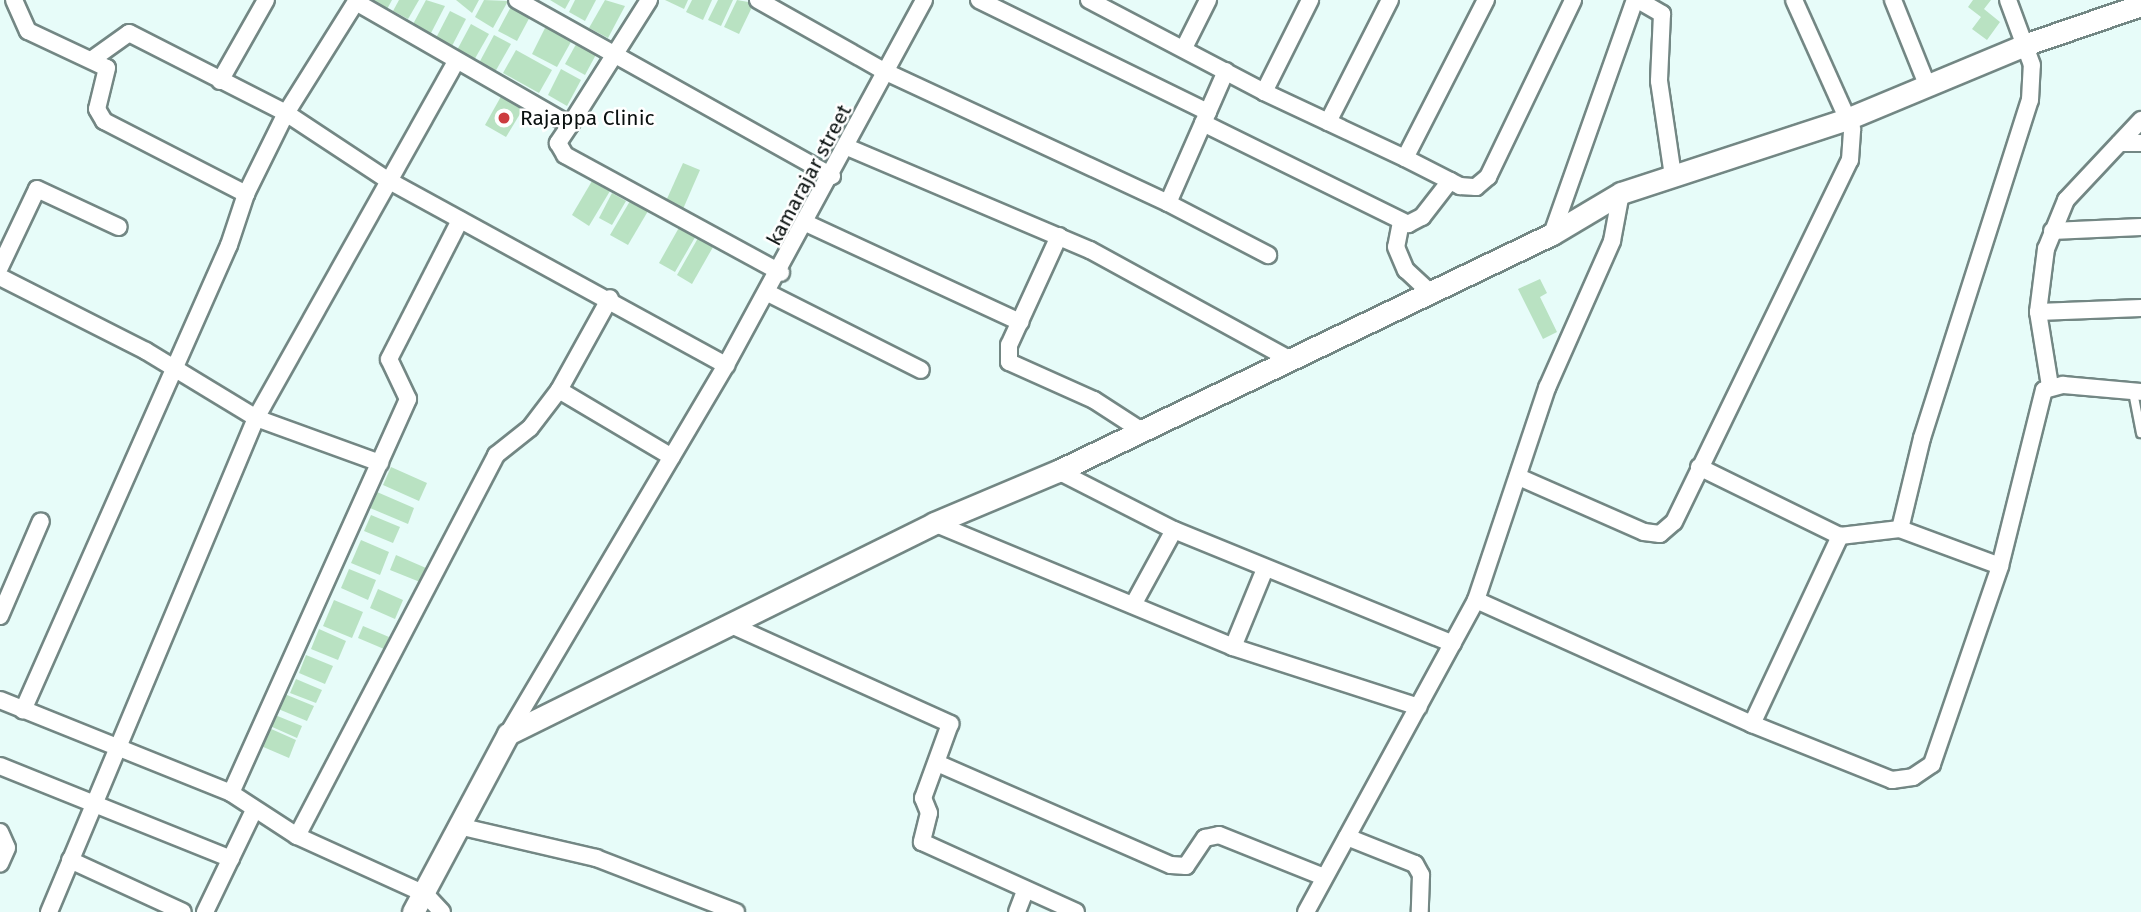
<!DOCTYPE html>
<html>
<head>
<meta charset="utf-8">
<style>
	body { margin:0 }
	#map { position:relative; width:2141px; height:912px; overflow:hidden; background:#e7fcf9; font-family:"Fira Sans",sans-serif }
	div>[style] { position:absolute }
	.building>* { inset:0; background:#b9e2c2 }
	.roads { filter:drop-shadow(2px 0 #738784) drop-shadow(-2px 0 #738784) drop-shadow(0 2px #738784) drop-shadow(0 -2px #738784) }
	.lane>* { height:8px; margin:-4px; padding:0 4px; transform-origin:4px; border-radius:4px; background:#fff }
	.street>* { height:16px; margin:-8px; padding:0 8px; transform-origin:8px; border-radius:8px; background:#fff }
	.secondary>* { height:21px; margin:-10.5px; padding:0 10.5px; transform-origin:10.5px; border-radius:10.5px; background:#fff }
	.dots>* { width:19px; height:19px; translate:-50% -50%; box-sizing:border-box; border:4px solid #fff; border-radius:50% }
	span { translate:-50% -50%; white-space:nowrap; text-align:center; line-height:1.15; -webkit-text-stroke:5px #fff; paint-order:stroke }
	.poi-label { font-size:21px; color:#09100f }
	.left { translate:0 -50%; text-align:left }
	.street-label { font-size:21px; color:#09100f }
</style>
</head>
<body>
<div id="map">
	<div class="building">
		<div style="clip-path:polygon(365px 0,392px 0,386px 11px)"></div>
		<div style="clip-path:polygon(399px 0,419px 0,408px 19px,393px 11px)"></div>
		<div style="clip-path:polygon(426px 0,445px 6px,430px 35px,412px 26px)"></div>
		<div style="clip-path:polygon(456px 0,479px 0,472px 13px)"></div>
		<div style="clip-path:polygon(484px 0,508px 1px,493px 28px,475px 17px)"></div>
		<div style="clip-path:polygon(550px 0,570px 0,565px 9px)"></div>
		<div style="clip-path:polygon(575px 0,596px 0,585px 21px,569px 12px)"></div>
		<div style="clip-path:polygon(605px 0,625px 6px,608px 38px,589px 28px)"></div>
		<div style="clip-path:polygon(665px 0,688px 0,684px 9px)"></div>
		<div style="clip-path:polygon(692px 0,712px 0,703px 20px,686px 12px)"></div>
		<div style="clip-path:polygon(718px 0,733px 0,721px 26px,708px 20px)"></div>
		<div style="clip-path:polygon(737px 0,754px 3px,739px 34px,724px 27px)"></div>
		<div style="clip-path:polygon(1973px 0,1991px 0,1984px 9px,2000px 22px,1987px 40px,1972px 29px,1981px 17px,1968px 7px)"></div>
		<div style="clip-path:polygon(513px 3px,532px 13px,517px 41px,498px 31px)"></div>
		<div style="clip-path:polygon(450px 11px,466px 19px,452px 46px,436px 38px)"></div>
		<div style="clip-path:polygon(471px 24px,489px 34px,473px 62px,456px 52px)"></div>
		<div style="clip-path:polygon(546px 26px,572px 40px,557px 67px,532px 54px)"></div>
		<div style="clip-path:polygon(494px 35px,511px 44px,495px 72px,479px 63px)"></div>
		<div style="clip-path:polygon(579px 39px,599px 49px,585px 75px,565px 64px)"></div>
		<div style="clip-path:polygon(516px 50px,552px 70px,539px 93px,503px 73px)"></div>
		<div style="clip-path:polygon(561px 69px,581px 80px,567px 106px,548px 95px)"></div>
		<div style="clip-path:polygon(504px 91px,526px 104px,506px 137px,485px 125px)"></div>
		<div style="clip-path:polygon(683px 163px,700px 170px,683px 209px,666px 201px)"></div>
		<div style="clip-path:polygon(592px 181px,610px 191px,589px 226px,572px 215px)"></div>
		<div style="clip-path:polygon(612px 193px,626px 201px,612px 225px,599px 218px)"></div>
		<div style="clip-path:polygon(630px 201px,648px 211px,628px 245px,610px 235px)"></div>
		<div style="clip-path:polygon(681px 224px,697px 234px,675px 272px,659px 263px)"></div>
		<div style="clip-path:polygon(698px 238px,713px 247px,692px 284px,677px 275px)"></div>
		<div style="clip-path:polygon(1540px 279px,1547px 293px,1540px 297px,1557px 332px,1543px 339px,1518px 289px)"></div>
		<div style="clip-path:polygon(391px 467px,427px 483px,419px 501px,383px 485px)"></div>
		<div style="clip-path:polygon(377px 492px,414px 508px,408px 524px,370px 508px)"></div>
		<div style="clip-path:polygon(371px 515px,400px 527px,393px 543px,364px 531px)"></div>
		<div style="clip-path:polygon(361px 540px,389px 552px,380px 575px,351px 563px)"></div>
		<div style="clip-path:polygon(396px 555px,426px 568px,420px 582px,390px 570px)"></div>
		<div style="clip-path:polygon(349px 569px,376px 580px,368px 600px,341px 588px)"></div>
		<div style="clip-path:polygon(378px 589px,403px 600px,395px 619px,370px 608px)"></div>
		<div style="clip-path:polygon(334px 600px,363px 612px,352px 638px,323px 626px)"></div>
		<div style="clip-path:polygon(363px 626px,389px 637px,384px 649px,358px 638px)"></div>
		<div style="clip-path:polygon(319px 629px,346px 641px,338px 660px,311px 649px)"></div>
		<div style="clip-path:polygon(306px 655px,333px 666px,325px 684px,299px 673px)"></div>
		<div style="clip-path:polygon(296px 679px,322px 690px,316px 703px,290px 693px)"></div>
		<div style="clip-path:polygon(282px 693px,314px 706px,307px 721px,276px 708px)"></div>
		<div style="clip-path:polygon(275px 715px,302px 726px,297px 738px,270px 726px)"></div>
		<div style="clip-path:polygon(269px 728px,296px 740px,289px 758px,261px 746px)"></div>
	</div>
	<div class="roads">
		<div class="lane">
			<div style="left:2133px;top:392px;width:42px;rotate:79deg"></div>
		</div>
		<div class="street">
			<div style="left:14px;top:0;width:34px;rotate:66deg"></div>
			<div style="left:28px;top:31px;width:87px;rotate:25.1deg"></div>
			<div style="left:107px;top:68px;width:42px;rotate:103.7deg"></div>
			<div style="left:97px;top:109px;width:14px;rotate:60deg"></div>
			<div style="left:104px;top:121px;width:160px;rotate:27.2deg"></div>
			<div style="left:246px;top:194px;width:54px;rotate:108.4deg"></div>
			<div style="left:229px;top:245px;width:509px;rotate:113.89deg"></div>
			<div style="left:357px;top:0;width:133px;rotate:122.1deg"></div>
			<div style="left:286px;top:113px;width:120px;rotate:33.4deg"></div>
			<div style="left:386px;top:179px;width:388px;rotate:28.7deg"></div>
			<div style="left:726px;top:365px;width:429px;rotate:120.6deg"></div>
			<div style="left:517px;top:0;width:361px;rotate:29.2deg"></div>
			<div style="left:758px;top:0;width:147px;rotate:29.4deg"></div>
			<div style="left:886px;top:72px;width:311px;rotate:24.9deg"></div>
			<div style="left:1168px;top:203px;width:144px;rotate:-66.3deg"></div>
			<div style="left:979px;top:0;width:255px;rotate:26.1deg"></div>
			<div style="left:1089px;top:0;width:198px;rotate:27.7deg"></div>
			<div style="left:1264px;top:92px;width:103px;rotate:-63.4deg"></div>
			<div style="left:1638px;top:0;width:28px;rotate:30deg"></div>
			<div style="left:1662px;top:14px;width:67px;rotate:92.6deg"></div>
			<div style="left:1659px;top:81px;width:96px;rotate:81.6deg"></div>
			<div style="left:1893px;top:0;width:94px;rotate:68.1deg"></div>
			<div style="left:356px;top:2px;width:247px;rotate:29.9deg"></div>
			<div style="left:570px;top:125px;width:22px;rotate:124deg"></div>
			<div style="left:558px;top:143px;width:14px;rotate:60deg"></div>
			<div style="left:565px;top:155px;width:246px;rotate:28.6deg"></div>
			<div style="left:1184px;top:48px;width:54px;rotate:-63.4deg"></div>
			<div style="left:94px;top:58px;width:43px;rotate:-35.5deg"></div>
			<div style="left:129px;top:33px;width:176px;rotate:27deg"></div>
			<div style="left:286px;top:113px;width:90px;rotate:116.3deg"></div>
			<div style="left:220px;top:81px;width:93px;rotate:-60.4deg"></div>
			<div style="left:1264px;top:92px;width:156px;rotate:25.1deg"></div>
			<div style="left:1405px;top:158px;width:178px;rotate:-62.9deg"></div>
			<div style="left:1328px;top:122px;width:137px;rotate:-63.1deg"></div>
			<div style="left:1203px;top:123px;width:229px;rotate:26.2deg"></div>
			<div style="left:1408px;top:224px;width:16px;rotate:-27deg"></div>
			<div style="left:1422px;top:217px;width:46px;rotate:-52.1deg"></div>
			<div style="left:570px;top:125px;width:148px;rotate:-57.7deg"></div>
			<div style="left:2120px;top:143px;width:21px"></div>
			<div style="left:847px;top:147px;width:264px;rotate:23deg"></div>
			<div style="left:1090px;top:250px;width:229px;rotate:28.7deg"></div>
			<div style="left:1405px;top:158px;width:62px;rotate:27deg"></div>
			<div style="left:1460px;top:186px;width:16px;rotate:4deg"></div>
			<div style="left:1476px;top:187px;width:16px;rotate:-40deg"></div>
			<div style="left:1488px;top:177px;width:196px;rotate:-64.3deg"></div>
			<div style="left:1168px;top:203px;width:113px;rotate:27.5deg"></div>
			<div style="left:1401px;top:222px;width:25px;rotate:101deg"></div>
			<div style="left:1396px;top:247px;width:25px;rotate:67deg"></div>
			<div style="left:1406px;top:270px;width:34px;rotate:43deg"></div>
			<div style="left:808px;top:224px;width:234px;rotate:24.8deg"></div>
			<div style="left:2052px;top:231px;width:89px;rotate:-2.6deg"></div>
			<div style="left:1552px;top:234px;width:248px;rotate:-70.5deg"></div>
			<div style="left:1059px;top:236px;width:120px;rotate:114.6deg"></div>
			<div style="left:1009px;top:345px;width:17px;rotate:90deg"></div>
			<div style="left:1009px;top:362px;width:93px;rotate:24.1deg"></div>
			<div style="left:1094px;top:400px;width:57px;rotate:32.9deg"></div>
			<div style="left:0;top:267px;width:86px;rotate:-64.6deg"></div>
			<div style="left:37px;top:189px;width:90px;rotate:24.9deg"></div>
			<div style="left:0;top:277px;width:164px;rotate:26.9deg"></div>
			<div style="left:146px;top:351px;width:129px;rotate:31.3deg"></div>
			<div style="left:256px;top:418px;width:132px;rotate:19.9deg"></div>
			<div style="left:768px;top:293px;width:171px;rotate:26.7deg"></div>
			<div style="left:2038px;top:312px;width:103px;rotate:-2.2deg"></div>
			<div style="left:726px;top:365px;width:415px;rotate:-61.5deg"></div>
			<div style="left:2050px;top:386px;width:75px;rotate:-99.2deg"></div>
			<div style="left:2038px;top:312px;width:64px;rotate:-82.8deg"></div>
			<div style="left:2046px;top:249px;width:53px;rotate:-67.8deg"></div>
			<div style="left:2066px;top:200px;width:110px;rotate:-46.8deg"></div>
			<div style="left:559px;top:390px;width:131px;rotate:30.7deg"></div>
			<div style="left:1699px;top:467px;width:157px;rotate:26.1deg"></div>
			<div style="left:1840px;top:536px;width:60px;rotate:-6.7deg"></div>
			<div style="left:1058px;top:471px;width:130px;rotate:27deg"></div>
			<div style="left:1174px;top:530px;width:301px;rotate:22.2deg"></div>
			<div style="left:1521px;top:478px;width:134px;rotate:23.7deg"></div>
			<div style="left:1644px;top:532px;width:16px;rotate:7deg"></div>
			<div style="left:1660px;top:534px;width:18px;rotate:-41deg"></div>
			<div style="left:1674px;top:522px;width:403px;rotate:-64.1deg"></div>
			<div style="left:1850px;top:160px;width:31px;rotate:-86deg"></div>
			<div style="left:1852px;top:129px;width:141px;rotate:-114.2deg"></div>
			<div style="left:934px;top:523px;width:324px;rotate:22.5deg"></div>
			<div style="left:1233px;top:647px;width:195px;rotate:17.9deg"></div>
			<div style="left:2000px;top:566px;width:107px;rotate:-159.7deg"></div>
			<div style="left:1900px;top:529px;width:94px;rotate:-76.4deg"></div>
			<div style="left:1922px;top:438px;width:355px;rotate:-72.3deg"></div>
			<div style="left:2030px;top:100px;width:35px;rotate:-87deg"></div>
			<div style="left:2032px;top:65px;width:69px;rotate:-110.3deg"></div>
			<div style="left:1476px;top:600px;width:224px;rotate:-71.5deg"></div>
			<div style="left:1547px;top:388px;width:161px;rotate:-66.1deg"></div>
			<div style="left:1612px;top:241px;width:49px;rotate:-79.4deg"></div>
			<div style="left:1133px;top:605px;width:85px;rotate:-61.3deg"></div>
			<div style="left:0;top:616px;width:103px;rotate:-66.7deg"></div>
			<div style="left:729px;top:624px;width:243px;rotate:24.3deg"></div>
			<div style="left:950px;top:724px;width:79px;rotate:110deg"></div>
			<div style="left:923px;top:798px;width:16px;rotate:68deg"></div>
			<div style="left:929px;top:813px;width:30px;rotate:104deg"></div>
			<div style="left:922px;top:842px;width:169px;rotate:24.4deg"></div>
			<div style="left:1233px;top:647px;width:84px;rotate:-67.7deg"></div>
			<div style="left:0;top:700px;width:249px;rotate:21.9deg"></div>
			<div style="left:1752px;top:724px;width:208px;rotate:-64.9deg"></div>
			<div style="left:937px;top:763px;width:255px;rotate:23.6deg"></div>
			<div style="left:1171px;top:865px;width:15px;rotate:4deg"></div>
			<div style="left:1186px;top:866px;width:34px;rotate:-56deg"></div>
			<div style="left:1205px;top:838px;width:14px;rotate:-12deg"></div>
			<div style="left:1219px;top:835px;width:113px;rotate:21.8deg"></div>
			<div style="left:0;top:766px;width:249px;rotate:21.9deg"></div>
			<div style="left:463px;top:827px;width:137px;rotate:13.1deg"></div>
			<div style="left:596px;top:858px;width:150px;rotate:21.1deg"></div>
			<div style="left:0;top:832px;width:17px;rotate:66deg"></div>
			<div style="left:7px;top:848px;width:17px;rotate:114deg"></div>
			<div style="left:297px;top:836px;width:430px;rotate:-62.4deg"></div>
			<div style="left:496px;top:455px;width:43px;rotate:-38.5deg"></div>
			<div style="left:530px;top:428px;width:48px;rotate:-52.7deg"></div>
			<div style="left:559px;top:390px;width:105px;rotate:-61deg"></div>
			<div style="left:1347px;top:837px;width:73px;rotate:21.7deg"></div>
			<div style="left:1415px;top:864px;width:13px;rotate:61deg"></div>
			<div style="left:1421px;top:875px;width:37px;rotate:92deg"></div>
			<div style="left:70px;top:860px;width:124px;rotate:24.7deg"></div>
			<div style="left:49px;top:912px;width:536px;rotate:-67.26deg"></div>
			<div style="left:256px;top:418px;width:408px;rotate:-60.7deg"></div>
			<div style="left:205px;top:912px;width:113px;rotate:-64.3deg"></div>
			<div style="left:442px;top:912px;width:25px;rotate:-133deg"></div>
			<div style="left:425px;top:894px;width:141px;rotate:-155.6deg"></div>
			<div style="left:297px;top:836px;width:79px;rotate:-146.9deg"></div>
			<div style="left:231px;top:793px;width:432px;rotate:-65.8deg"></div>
			<div style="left:408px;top:399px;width:44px;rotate:-115.4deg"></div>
			<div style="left:389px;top:359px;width:156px;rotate:-62.9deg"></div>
			<div style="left:1017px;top:912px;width:22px;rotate:-69deg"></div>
			<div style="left:1306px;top:912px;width:355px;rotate:-61.4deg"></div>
			<div style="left:1476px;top:600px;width:303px;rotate:24.2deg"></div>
			<div style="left:1752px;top:724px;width:151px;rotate:21.8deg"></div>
			<div style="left:1892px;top:780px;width:21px;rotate:-8deg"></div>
			<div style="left:1913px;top:777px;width:23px;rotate:-34deg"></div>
			<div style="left:1932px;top:764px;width:209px;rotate:-71deg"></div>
			<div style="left:2000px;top:566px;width:181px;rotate:-76deg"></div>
			<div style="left:2044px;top:390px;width:20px;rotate:-15deg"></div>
			<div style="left:2063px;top:385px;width:78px;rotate:5.1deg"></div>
		</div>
		<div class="secondary">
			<div style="left:413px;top:912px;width:202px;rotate:-61.9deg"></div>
			<div style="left:508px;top:734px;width:475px;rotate:-26.3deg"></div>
			<div style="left:934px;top:523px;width:134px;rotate:-22.8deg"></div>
			<div style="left:1058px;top:471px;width:548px;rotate:-25.63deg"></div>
			<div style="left:1552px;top:234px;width:80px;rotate:-30.7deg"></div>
			<div style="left:1621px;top:193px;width:238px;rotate:-18.1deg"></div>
			<div style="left:1847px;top:119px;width:195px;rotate:-22.6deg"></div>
			<div style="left:2027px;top:44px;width:120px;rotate:-18.9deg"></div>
		</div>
	</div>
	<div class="dots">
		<div style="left:504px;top:118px;background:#cc3c3f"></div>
	</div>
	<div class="poi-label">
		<span class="left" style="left:520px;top:118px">Rajappa Clinic</span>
	</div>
	<div class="street-label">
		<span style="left:809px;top:175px;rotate:-62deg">kamarajar street</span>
	</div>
</div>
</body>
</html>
